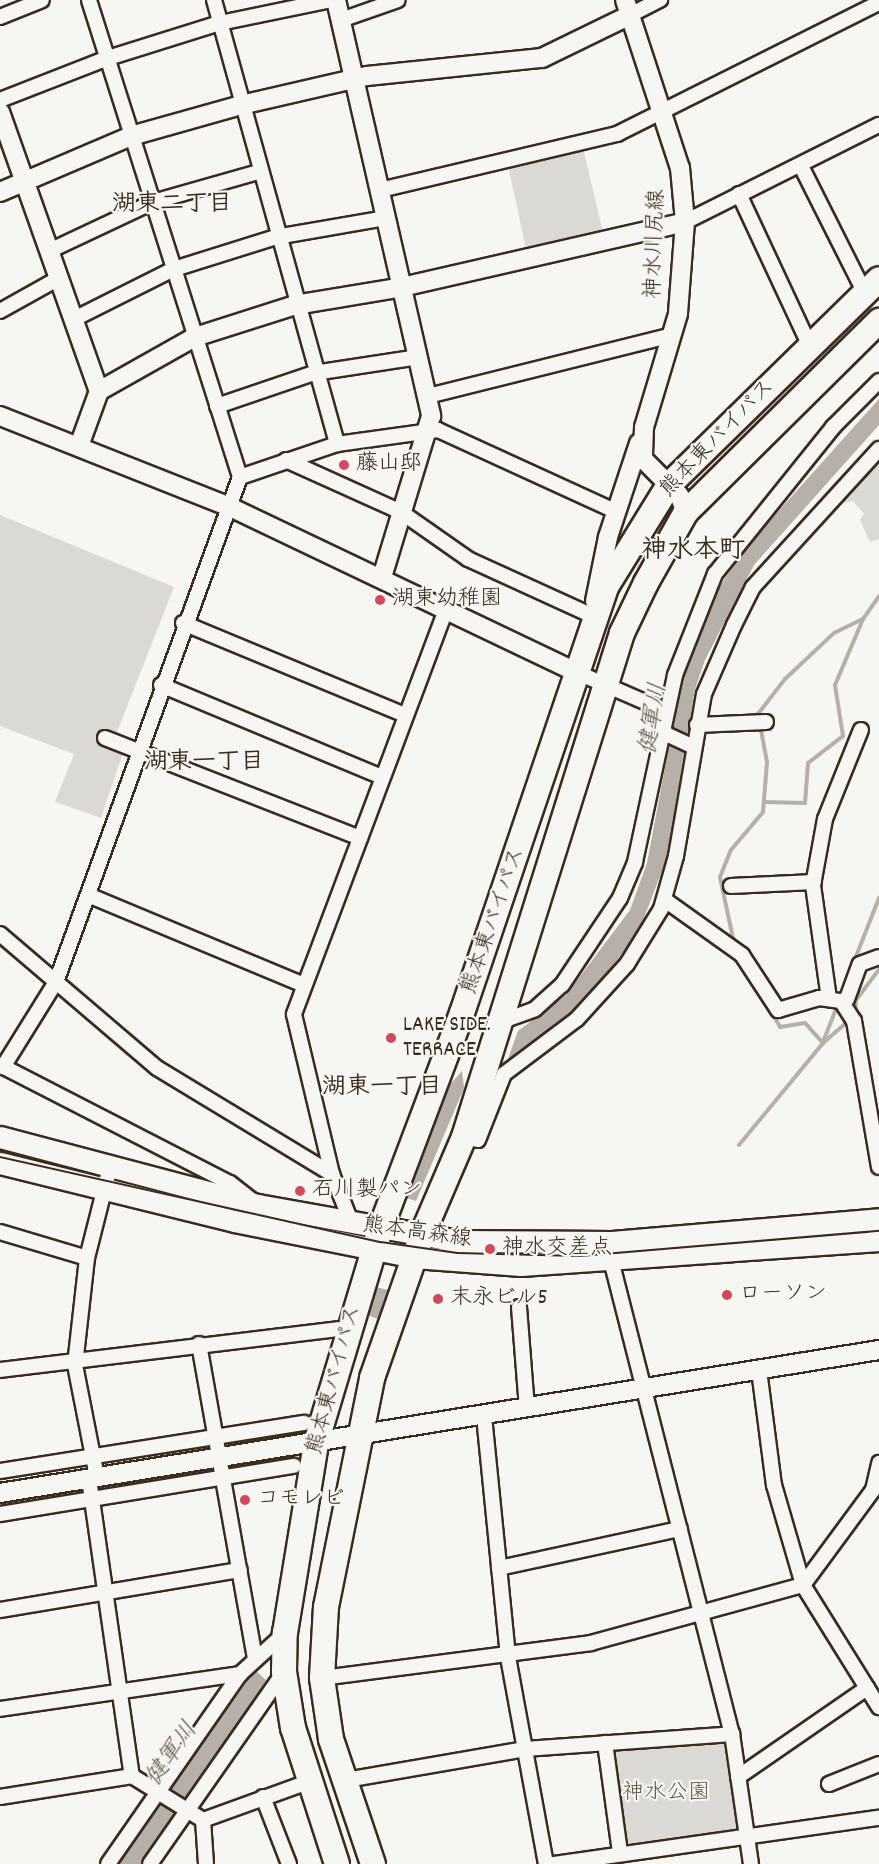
<!DOCTYPE html>
<html>
<head>
<meta charset="utf-8">
<style>
	body { margin:0 }
	#map { position:relative; width:879px; height:1864px; overflow:hidden; background:#f6f6f2; font-family:Dekko,"Klee One",sans-serif }
	div>[style] { position:absolute }
	.green>* { inset:0; background:#dad9d3 }
	.water>* { inset:0; background:#b6b0a9 }
	.stream>* { height:4px; margin:-2px; padding:0 2px; transform-origin:2px; border-radius:2px; background:#b6b0a9 }
	.roads { filter:drop-shadow(2px 0 #3b2a1e) drop-shadow(-2px 0 #3b2a1e) drop-shadow(0 2px #3b2a1e) drop-shadow(0 -2px #3b2a1e) }
	.street>* { height:14px; margin:-7px; padding:0 7px; transform-origin:7px; border-radius:7px; background:#f6f6f2 }
	.secondary>* { height:18px; margin:-9px; padding:0 9px; transform-origin:9px; border-radius:9px; background:#f6f6f2 }
	.primary>* { height:21px; margin:-10.5px; padding:0 10.5px; transform-origin:10.5px; border-radius:10.5px; background:#f6f6f2 }
	.highway>* { height:24px; margin:-12px; padding:0 12px; transform-origin:12px; border-radius:12px; background:#f6f6f2 }
	.tram>* { height:1.5px; margin:-0.75px; padding:0 0.75px; transform-origin:0.75px; border-radius:0.75px; background:#3b2a1e }
	.dots>* { width:16px; height:16px; translate:-50% -50%; box-sizing:border-box; border:3px solid #f6f6f2; border-radius:50% }
	span { translate:-50% -50%; white-space:nowrap; text-align:center; line-height:1.15; -webkit-text-stroke:4.5px #f6f6f2; paint-order:stroke }
	.street-label { font-size:22px; color:#3b2a1e }
	.poi-label { font-size:22px; color:#3b2a1e }
	.left { translate:0 -50%; text-align:left }
	.park-label { font-size:22px; color:#63564b }
	.neighbourhood-label { font-size:24px; color:#3b2a1e; font-weight:700 }
	.water-label { font-size:24px; color:#605248; font-style:italic }
	.quarter-label { font-size:26px; color:#3b2a1e; font-weight:700 }
</style>
</head>
<body>
<div id="map">
	<div class="green">
		<div style="clip-path:polygon(583px 148px,604px 237px,527px 253px,508px 166px)"></div>
		<div style="clip-path:polygon(879px 454px,879px 539px,870px 542px,860px 520px,864px 514px,853px 501px,832px 505px)"></div>
		<div style="clip-path:polygon(0 515px,174px 587px,117px 732px,128px 738px,101px 818px,55px 802px,74px 754px,0 726px)"></div>
		<div style="clip-path:polygon(733px 1739px,741px 1833px,625px 1847px,610px 1751px)"></div>
	</div>
	<div class="water">
		<div style="clip-path:polygon(879px 399px,879px 425px,754px 565px,705px 660px,695px 689px,667px 858px,639px 931px,584px 1004px,505px 1067px,518px 1031px,566px 995px,630px 910px,647px 863px,682px 677px,719px 587px,748px 545px)"></div>
		<div style="clip-path:polygon(462px 1071px,464px 1088px,416px 1201px,401px 1196px,446px 1089px)"></div>
		<div style="clip-path:polygon(372px 1286px,388px 1290px,378px 1319px,364px 1314px)"></div>
		<div style="clip-path:polygon(255px 1670px,266px 1680px,246px 1716px,144px 1864px,117px 1864px)"></div>
	</div>
	<div class="stream">
		<div style="left:764px;top:802px;width:41px;rotate:1.4deg"></div>
		<div style="left:805px;top:803px;width:40px;rotate:-85.7deg"></div>
		<div style="left:808px;top:763px;width:44px;rotate:-37.6deg"></div>
		<div style="left:843px;top:736px;width:52px;rotate:-98.9deg"></div>
		<div style="left:835px;top:685px;width:72px;rotate:-67deg"></div>
		<div style="left:734px;top:943px;width:67px;rotate:-102deg"></div>
		<div style="left:720px;top:877px;width:29px;rotate:-68deg"></div>
		<div style="left:731px;top:850px;width:50px;rotate:-49.9deg"></div>
		<div style="left:763px;top:812px;width:50px;rotate:-85.4deg"></div>
		<div style="left:767px;top:762px;width:49px;rotate:-100.6deg"></div>
		<div style="left:758px;top:714px;width:44px;rotate:-52.4deg"></div>
		<div style="left:785px;top:679px;width:67px;rotate:-43.2deg"></div>
		<div style="left:834px;top:633px;width:32px;rotate:-26deg"></div>
		<div style="left:863px;top:619px;width:28px;rotate:-55deg"></div>
		<div style="left:853px;top:964px;width:71px;rotate:-68.5deg"></div>
		<div style="left:767px;top:1005px;width:26px;rotate:59deg"></div>
		<div style="left:780px;top:1027px;width:25px;rotate:-9deg"></div>
		<div style="left:805px;top:1023px;width:27px;rotate:48deg"></div>
		<div style="left:855px;top:1015px;width:15px;rotate:-86deg"></div>
		<div style="left:856px;top:1000px;width:39px;rotate:-53deg"></div>
		<div style="left:823px;top:1042px;width:41px;rotate:-68.5deg"></div>
		<div style="left:739px;top:1145px;width:132px;rotate:-50.5deg"></div>
		<div style="left:823px;top:1043px;width:35px;rotate:-41deg"></div>
	</div>
	<div class="roads">
		<div class="street">
			<div style="left:214px;top:0;width:461px;rotate:74.5deg"></div>
			<div style="left:630px;top:15px;width:34px;rotate:-27deg"></div>
			<div style="left:0;top:17px;width:45px;rotate:-22deg"></div>
			<div style="left:341px;top:20px;width:60px;rotate:-19.3deg"></div>
			<div style="left:0;top:100px;width:116px;rotate:-21.3deg"></div>
			<div style="left:108px;top:58px;width:117px;rotate:-17.4deg"></div>
			<div style="left:220px;top:23px;width:113px;rotate:-11.7deg"></div>
			<div style="left:801px;top:166px;width:142px;rotate:63.3deg"></div>
			<div style="left:380px;top:190px;width:244px;rotate:-13.3deg"></div>
			<div style="left:617px;top:134px;width:293px;rotate:-26.6deg"></div>
			<div style="left:739px;top:194px;width:168px;rotate:65deg"></div>
			<div style="left:685px;top:222px;width:217px;rotate:-26.6deg"></div>
			<div style="left:49px;top:251px;width:115px;rotate:-25.2deg"></div>
			<div style="left:153px;top:202px;width:109px;rotate:-15.9deg"></div>
			<div style="left:0;top:311px;width:68px;rotate:-29.2deg"></div>
			<div style="left:74px;top:319px;width:112px;rotate:-26.6deg"></div>
			<div style="left:174px;top:269px;width:107px;rotate:-17.4deg"></div>
			<div style="left:276px;top:237px;width:112px;rotate:-9.8deg"></div>
			<div style="left:428px;top:396px;width:252px;rotate:-14deg"></div>
			<div style="left:217px;top:406px;width:102px;rotate:-18.8deg"></div>
			<div style="left:314px;top:373px;width:106px;rotate:-8.7deg"></div>
			<div style="left:286px;top:460px;width:126px;rotate:24.3deg"></div>
			<div style="left:401px;top:512px;width:82px;rotate:35deg"></div>
			<div style="left:468px;top:559px;width:137px;rotate:24.5deg"></div>
			<div style="left:240px;top:477px;width:102px;rotate:-18.8deg"></div>
			<div style="left:337px;top:444px;width:102px;rotate:-7.9deg"></div>
			<div style="left:438px;top:430px;width:197px;rotate:24.6deg"></div>
			<div style="left:183px;top:623px;width:240px;rotate:22.5deg"></div>
			<div style="left:576px;top:672px;width:83px;rotate:23.5deg"></div>
			<div style="left:652px;top:705px;width:32px;rotate:64deg"></div>
			<div style="left:666px;top:734px;width:29px;rotate:25deg"></div>
			<div style="left:161px;top:685px;width:239px;rotate:22.6deg"></div>
			<div style="left:697px;top:725px;width:69px;rotate:-2.5deg"></div>
			<div style="left:105px;top:738px;width:274px;rotate:21.4deg"></div>
			<div style="left:731px;top:886px;width:83px;rotate:-2.8deg"></div>
			<div style="left:88px;top:895px;width:234px;rotate:22.6deg"></div>
			<div style="left:665px;top:900px;width:95px;rotate:35.5deg"></div>
			<div style="left:742px;top:955px;width:66px;rotate:56.8deg"></div>
			<div style="left:778px;top:1010px;width:43px;rotate:-16.3deg"></div>
			<div style="left:819px;top:998px;width:22px;rotate:8deg"></div>
			<div style="left:841px;top:1001px;width:24px;rotate:57deg"></div>
			<div style="left:854px;top:1021px;width:148px;rotate:80.3deg"></div>
			<div style="left:0;top:934px;width:206px;rotate:40.5deg"></div>
			<div style="left:157px;top:1068px;width:205px;rotate:31.2deg"></div>
			<div style="left:829px;top:999px;width:115px;rotate:-98deg"></div>
			<div style="left:813px;top:885px;width:67px;rotate:-79.7deg"></div>
			<div style="left:825px;top:819px;width:96px;rotate:-68deg"></div>
			<div style="left:841px;top:1001px;width:6px;rotate:-18deg"></div>
			<div style="left:847px;top:999px;width:37px;rotate:-70deg"></div>
			<div style="left:860px;top:964px;width:20px;rotate:-20deg"></div>
			<div style="left:500px;top:1022px;width:37px;rotate:-20deg"></div>
			<div style="left:535px;top:1009px;width:36px;rotate:-42deg"></div>
			<div style="left:562px;top:985px;width:105px;rotate:-56.3deg"></div>
			<div style="left:620px;top:898px;width:39px;rotate:-67deg"></div>
			<div style="left:635px;top:862px;width:191px;rotate:-77.9deg"></div>
			<div style="left:675px;top:675px;width:109px;rotate:-68.4deg"></div>
			<div style="left:715px;top:574px;width:189px;rotate:-51.2deg"></div>
			<div style="left:833px;top:427px;width:65px;rotate:-45deg"></div>
			<div style="left:0;top:1065px;width:259px;rotate:27.2deg"></div>
			<div style="left:230px;top:1183px;width:28px;rotate:38deg"></div>
			<div style="left:3px;top:1067px;width:100px;rotate:-58.1deg"></div>
			<div style="left:56px;top:982px;width:537px;rotate:-69.98deg"></div>
			<div style="left:240px;top:477px;width:500px;rotate:-107.57deg"></div>
			<div style="left:464px;top:1137px;width:14px;rotate:12deg"></div>
			<div style="left:478px;top:1140px;width:71px;rotate:-68.5deg"></div>
			<div style="left:504px;top:1074px;width:91px;rotate:-37deg"></div>
			<div style="left:577px;top:1019px;width:74px;rotate:-47.7deg"></div>
			<div style="left:627px;top:964px;width:65px;rotate:-58.3deg"></div>
			<div style="left:661px;top:909px;width:55px;rotate:-74.2deg"></div>
			<div style="left:676px;top:856px;width:164px;rotate:-80.2deg"></div>
			<div style="left:704px;top:694px;width:75px;rotate:-66.5deg"></div>
			<div style="left:734px;top:625px;width:42px;rotate:-63.4deg"></div>
			<div style="left:753px;top:587px;width:187px;rotate:-47.6deg"></div>
			<div style="left:352px;top:1224px;width:54px;rotate:-111.8deg"></div>
			<div style="left:332px;top:1174px;width:164px;rotate:-103.4deg"></div>
			<div style="left:294px;top:1014px;width:433px;rotate:-69.4deg"></div>
			<div style="left:0;top:1232px;width:91px;rotate:16.6deg"></div>
			<div style="left:611px;top:1260px;width:489px;rotate:75.7deg"></div>
			<div style="left:732px;top:1734px;width:131px;rotate:81.7deg"></div>
			<div style="left:519px;top:1307px;width:101px;rotate:85.5deg"></div>
			<div style="left:199px;top:1344px;width:319px;rotate:79.9deg"></div>
			<div style="left:0;top:1370px;width:350px;rotate:-6.9deg"></div>
			<div style="left:759px;top:1370px;width:116px;rotate:82.6deg"></div>
			<div style="left:774px;top:1485px;width:104px;rotate:73.8deg"></div>
			<div style="left:803px;top:1585px;width:144px;rotate:58.1deg"></div>
			<div style="left:484px;top:1416px;width:242px;rotate:84.3deg"></div>
			<div style="left:508px;top:1657px;width:210px;rotate:79.6deg"></div>
			<div style="left:0;top:1471px;width:308px;rotate:-9deg"></div>
			<div style="left:97px;top:1477px;width:114px;rotate:-101.1deg"></div>
			<div style="left:75px;top:1365px;width:108px;rotate:-83.6deg"></div>
			<div style="left:87px;top:1258px;width:94px;rotate:-75.8deg"></div>
			<div style="left:89px;top:1479px;width:300px;rotate:81.8deg"></div>
			<div style="left:0;top:1514px;width:298px;rotate:-9.3deg"></div>
			<div style="left:499px;top:1568px;width:185px;rotate:-12.2deg"></div>
			<div style="left:0;top:1610px;width:243px;rotate:-9.5deg"></div>
			<div style="left:322px;top:1678px;width:271px;rotate:-7.4deg"></div>
			<div style="left:591px;top:1643px;width:220px;rotate:-15.3deg"></div>
			<div style="left:803px;top:1585px;width:118px;rotate:-53.6deg"></div>
			<div style="left:873px;top:1490px;width:28px;rotate:-77deg"></div>
			<div style="left:0;top:1709px;width:243px;rotate:-8.3deg"></div>
			<div style="left:240px;top:1674px;width:61px;rotate:-42.3deg"></div>
			<div style="left:605px;top:1743px;width:111px;rotate:82.2deg"></div>
			<div style="left:738px;top:1777px;width:157px;rotate:-34.6deg"></div>
			<div style="left:346px;top:1780px;width:182px;rotate:-9.8deg"></div>
			<div style="left:525px;top:1749px;width:208px;rotate:-4.1deg"></div>
			<div style="left:829px;top:1784px;width:54px;rotate:-21.8deg"></div>
			<div style="left:0;top:1797px;width:134px;rotate:-9deg"></div>
			<div style="left:132px;top:1776px;width:84px;rotate:31.8deg"></div>
			<div style="left:263px;top:1797px;width:72px;rotate:68.8deg"></div>
			<div style="left:203px;top:1820px;width:115px;rotate:-19.9deg"></div>
			<div style="left:203px;top:1820px;width:44px;rotate:86.1deg"></div>
			<div style="left:108px;top:1864px;width:231px;rotate:-55.2deg"></div>
			<div style="left:150px;top:1864px;width:234px;rotate:-55.1deg"></div>
			<div style="left:554px;top:1864px;width:328px;rotate:-8.1deg"></div>
		</div>
		<div class="secondary">
			<div style="left:336px;top:0;width:427px;rotate:77.1deg"></div>
			<div style="left:431px;top:416px;width:168px;rotate:106.9deg"></div>
			<div style="left:625px;top:0;width:177px;rotate:71.9deg"></div>
			<div style="left:680px;top:168px;width:54px;rotate:84.7deg"></div>
			<div style="left:685px;top:222px;width:92px;rotate:94.4deg"></div>
			<div style="left:678px;top:314px;width:118px;rotate:106.7deg"></div>
			<div style="left:644px;top:427px;width:32px;rotate:92deg"></div>
			<div style="left:643px;top:459px;width:51px;rotate:45deg"></div>
			<div style="left:679px;top:495px;width:18px;rotate:68deg"></div>
			<div style="left:0;top:112px;width:296px;rotate:70.5deg"></div>
			<div style="left:0;top:192px;width:142px;rotate:-23.1deg"></div>
			<div style="left:131px;top:136px;width:114px;rotate:-15.7deg"></div>
			<div style="left:241px;top:105px;width:129px;rotate:-13deg"></div>
			<div style="left:367px;top:76px;width:176px;rotate:-5.9deg"></div>
			<div style="left:542px;top:58px;width:98px;rotate:-26deg"></div>
			<div style="left:0;top:416px;width:247px;rotate:21.6deg"></div>
			<div style="left:230px;top:507px;width:383px;rotate:25.5deg"></div>
			<div style="left:79px;top:446px;width:59px;rotate:-70deg"></div>
			<div style="left:99px;top:391px;width:110px;rotate:-29.4deg"></div>
			<div style="left:195px;top:337px;width:105px;rotate:-17.7deg"></div>
			<div style="left:295px;top:305px;width:109px;rotate:-9.5deg"></div>
			<div style="left:402px;top:287px;width:290px;rotate:-12.9deg"></div>
			<div style="left:595px;top:601px;width:65px;rotate:-78.5deg"></div>
			<div style="left:608px;top:537px;width:99px;rotate:-71.7deg"></div>
			<div style="left:0;top:1493px;width:891px;rotate:-9.24deg"></div>
		</div>
		<div class="primary">
			<div style="left:0;top:1137px;width:267px;rotate:14.8deg"></div>
			<div style="left:258px;top:1205px;width:203px;rotate:10.2deg"></div>
			<div style="left:458px;top:1241px;width:154px;rotate:0.4deg"></div>
			<div style="left:612px;top:1242px;width:268px;rotate:-4.9deg"></div>
			<div style="left:0;top:1163px;width:241px;rotate:13.9deg"></div>
			<div style="left:234px;top:1221px;width:184px;rotate:11.3deg"></div>
			<div style="left:414px;top:1257px;width:107px;rotate:4.3deg"></div>
			<div style="left:521px;top:1265px;width:359px;rotate:-4deg"></div>
		</div>
		<div class="highway">
			<div style="left:337px;top:1864px;width:143px;rotate:-107.9deg"></div>
			<div style="left:293px;top:1728px;width:57px;rotate:-99.1deg"></div>
			<div style="left:284px;top:1672px;width:39px;rotate:-89deg"></div>
			<div style="left:285px;top:1633px;width:193px;rotate:-80.7deg"></div>
			<div style="left:316px;top:1443px;width:222px;rotate:-73.3deg"></div>
			<div style="left:380px;top:1230px;width:232px;rotate:-69.3deg"></div>
			<div style="left:462px;top:1013px;width:450px;rotate:-71.3deg"></div>
			<div style="left:606px;top:587px;width:120px;rotate:-58.3deg"></div>
			<div style="left:669px;top:485px;width:294px;rotate:-44.4deg"></div>
			<div style="left:373px;top:1864px;width:132px;rotate:-108.6deg"></div>
			<div style="left:331px;top:1739px;width:62px;rotate:-98.4deg"></div>
			<div style="left:322px;top:1678px;width:71px;rotate:-86.8deg"></div>
			<div style="left:326px;top:1607px;width:234px;rotate:-78.6deg"></div>
			<div style="left:372px;top:1378px;width:151px;rotate:-70.7deg"></div>
			<div style="left:422px;top:1235px;width:107px;rotate:-66.8deg"></div>
			<div style="left:464px;top:1137px;width:528px;rotate:-72.59deg"></div>
			<div style="left:622px;top:633px;width:55px;rotate:-64.4deg"></div>
			<div style="left:646px;top:583px;width:81px;rotate:-60.6deg"></div>
			<div style="left:686px;top:512px;width:272px;rotate:-44.7deg"></div>
		</div>
	</div>
	<div class="tram">
		<div style="left:0;top:1157px;width:390px;rotate:12.6deg"></div>
		<div style="left:381px;top:1242px;width:77px;rotate:8.2deg"></div>
		<div style="left:457px;top:1253px;width:123px;rotate:1.4deg"></div>
		<div style="left:580px;top:1256px;width:300px;rotate:-4.8deg"></div>
	</div>
	<div class="dots">
		<div style="left:344px;top:465px;background:#d1495b"></div>
		<div style="left:380px;top:600px;background:#d1495b"></div>
		<div style="left:391px;top:1038px;background:#d1495b"></div>
		<div style="left:300px;top:1191px;background:#d1495b"></div>
		<div style="left:490px;top:1249px;background:#d1495b"></div>
		<div style="left:727px;top:1295px;background:#d1495b"></div>
		<div style="left:438px;top:1299px;background:#d1495b"></div>
		<div style="left:245px;top:1500px;background:#d1495b"></div>
	</div>
	<div class="street-label">
		<span style="left:656px;top:244px;rotate:-88deg">神水川尻線</span>
		<span style="left:718px;top:439px;rotate:-46deg">熊本東バイパス</span>
		<span style="left:494px;top:921px;rotate:-71deg">熊本東バイパス</span>
		<span style="left:417px;top:1233px;rotate:8deg">熊本高森線</span>
		<span style="left:335px;top:1380px;rotate:-75deg">熊本東バイパス</span>
	</div>
	<div class="poi-label">
		<span class="left" style="left:356px;top:465px">藤山邸</span>
		<span class="left" style="left:392px;top:600px">湖東幼稚園</span>
		<span class="left" style="left:403px;top:1038px">LAKE SIDE.<br>TERRACE</span>
		<span class="left" style="left:312px;top:1191px">石川製パン</span>
		<span class="left" style="left:502px;top:1249px">神水交差点</span>
		<span class="left" style="left:739px;top:1295px">ローソン</span>
		<span class="left" style="left:450px;top:1299px">末永ビル5</span>
		<span class="left" style="left:257px;top:1500px">コモレビ</span>
	</div>
	<div class="park-label">
		<span style="left:666px;top:1794px">神水公園</span>
	</div>
	<div class="neighbourhood-label">
		<span style="left:172px;top:206px">湖東二丁目</span>
		<span style="left:204px;top:764px">湖東一丁目</span>
		<span style="left:382px;top:1089px">湖東一丁目</span>
	</div>
	<div class="water-label">
		<span style="left:655px;top:719px;rotate:-81deg">健軍川</span>
		<span style="left:173px;top:1755px;rotate:-55deg">健軍川</span>
	</div>
	<div class="quarter-label">
		<span style="left:693px;top:552px">神水本町</span>
	</div>
</div>
</body>
</html>
